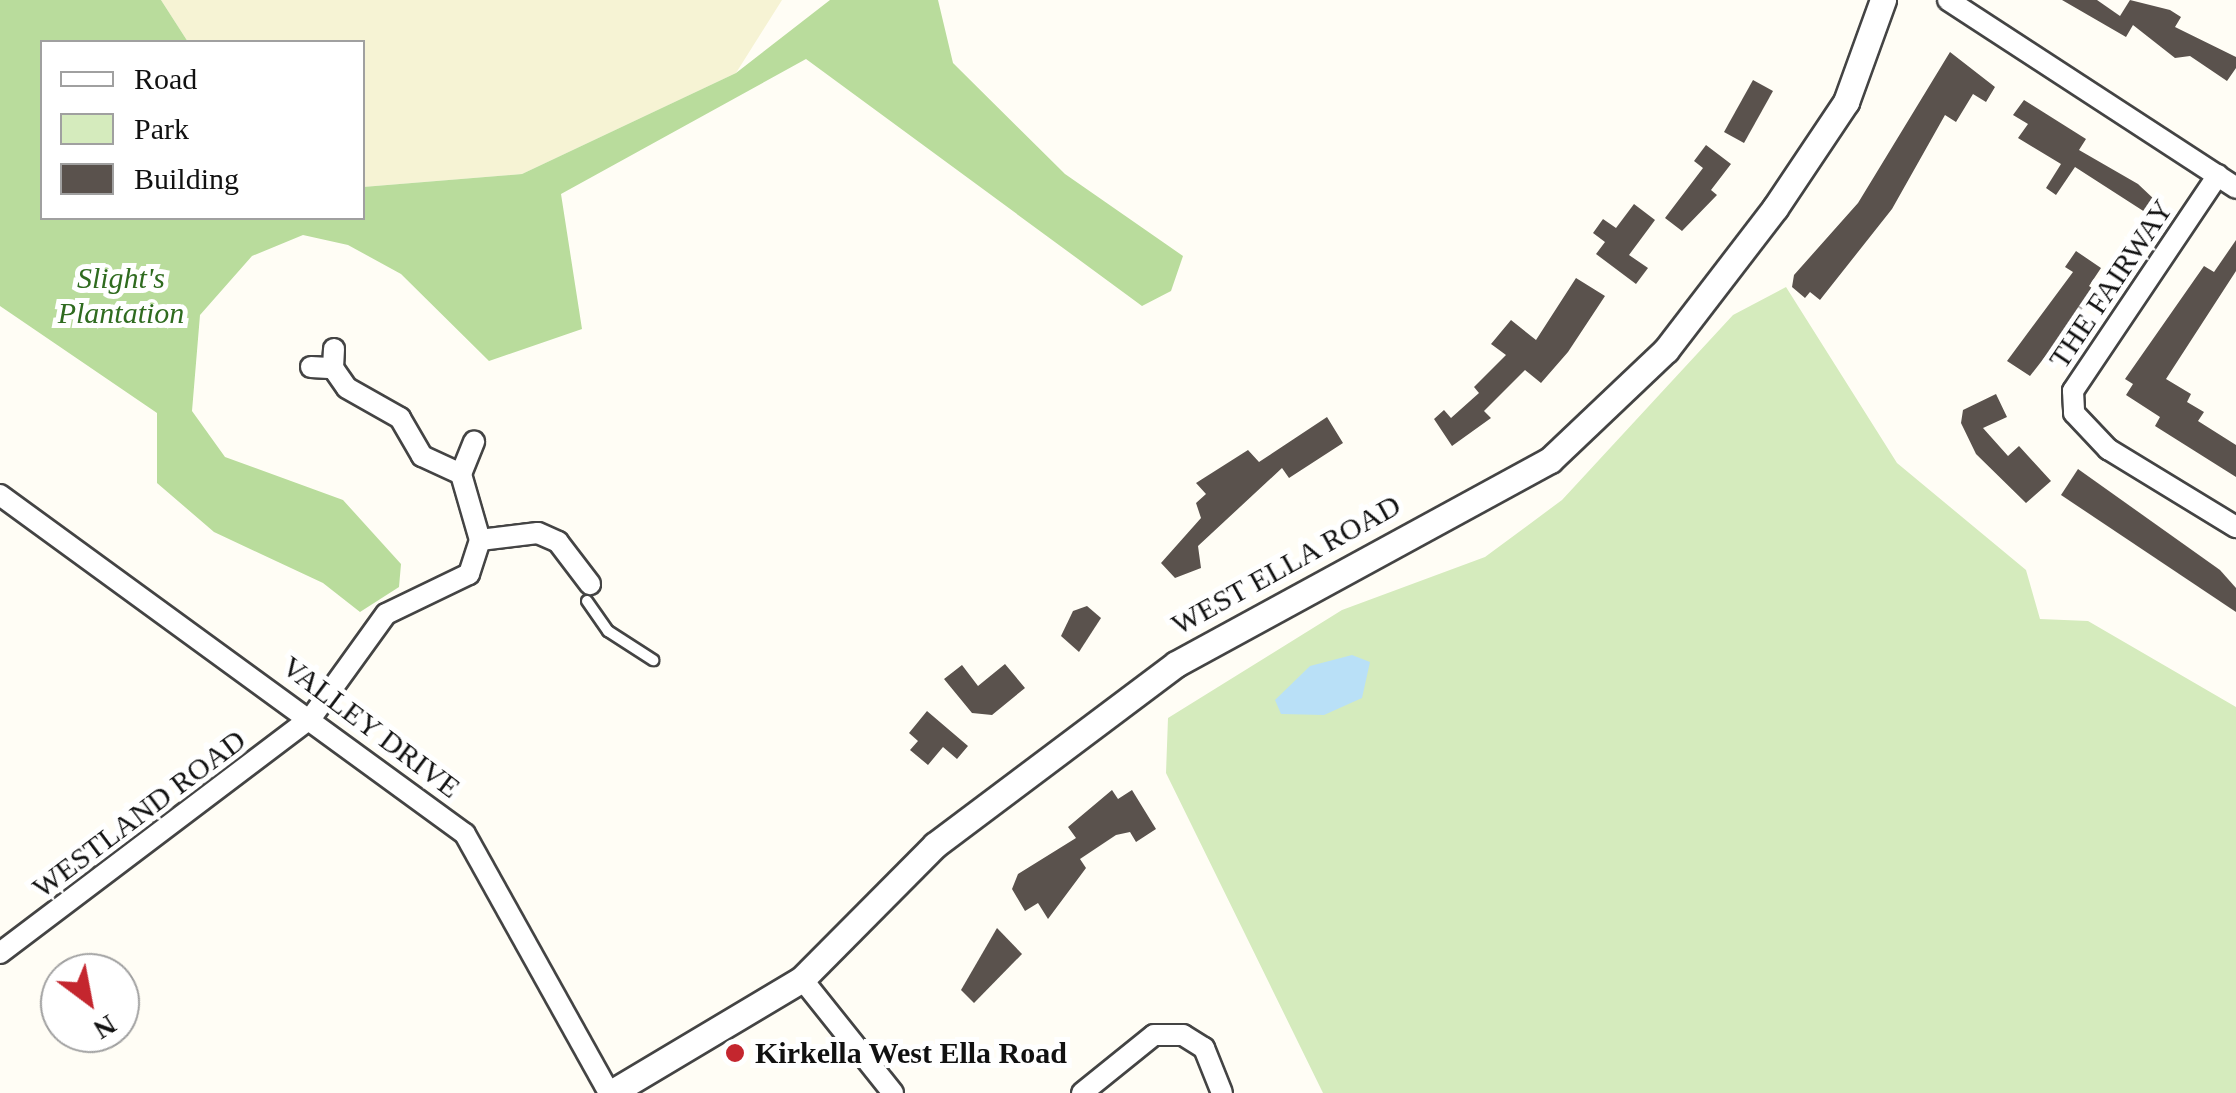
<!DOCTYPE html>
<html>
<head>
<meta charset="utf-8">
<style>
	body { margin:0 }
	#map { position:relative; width:2236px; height:1093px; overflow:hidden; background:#fffdf5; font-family:Georgia,serif }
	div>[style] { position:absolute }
	.farmland>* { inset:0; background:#f6f3d4 }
	.green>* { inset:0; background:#d5ebbd }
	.forest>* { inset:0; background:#b9dc9c }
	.water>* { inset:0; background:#b9e0f7 }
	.building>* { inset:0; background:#5a524d }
	.roads { filter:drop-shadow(2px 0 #444) drop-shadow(-2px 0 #444) drop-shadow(0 2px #444) drop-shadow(0 -2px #444) }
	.service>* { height:10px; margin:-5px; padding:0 5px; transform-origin:5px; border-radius:5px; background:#fff }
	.minor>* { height:20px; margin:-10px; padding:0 10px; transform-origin:10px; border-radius:10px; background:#fff }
	.tertiary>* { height:25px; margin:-12.5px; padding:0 12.5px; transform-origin:12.5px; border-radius:12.5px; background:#fff }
	.dots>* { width:28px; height:28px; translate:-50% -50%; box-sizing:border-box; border:5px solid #fff; border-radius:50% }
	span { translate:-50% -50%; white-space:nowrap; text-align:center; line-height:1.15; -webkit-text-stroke:10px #fff; paint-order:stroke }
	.park-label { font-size:30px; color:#2f6b1f; font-style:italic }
	.street-label { font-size:30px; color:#111 }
	.poi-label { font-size:30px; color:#111; font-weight:700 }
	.left { translate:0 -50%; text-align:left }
	.legend { position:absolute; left:40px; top:40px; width:325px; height:180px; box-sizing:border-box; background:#fff; border:2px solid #a0a0a0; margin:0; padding:12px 18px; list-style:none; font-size:30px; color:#111 }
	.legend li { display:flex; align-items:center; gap:20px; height:50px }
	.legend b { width:50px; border:2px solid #a0a0a0 }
	.north { position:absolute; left:40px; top:953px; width:100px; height:100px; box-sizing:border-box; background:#fff; border:2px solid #a0a0a0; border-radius:50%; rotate:148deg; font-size:28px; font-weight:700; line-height:40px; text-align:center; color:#111 }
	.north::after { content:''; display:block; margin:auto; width:35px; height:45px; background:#c4262e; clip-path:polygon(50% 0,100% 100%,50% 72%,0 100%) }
</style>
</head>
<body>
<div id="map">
	<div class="farmland">
		<div style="clip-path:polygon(161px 0,782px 0,736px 73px,522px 174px,363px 187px,362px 42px,188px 42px)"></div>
	</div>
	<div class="green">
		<div style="clip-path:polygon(1786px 287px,1897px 463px,2026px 570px,2040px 619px,2088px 621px,2236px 707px,2236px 1093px,1323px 1093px,1166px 773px,1168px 718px,1342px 610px,1485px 557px,1562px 500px,1733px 315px)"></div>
	</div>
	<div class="forest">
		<div style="clip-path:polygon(0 0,161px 0,188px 42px,42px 42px,42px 218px,362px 218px,363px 187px,522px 174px,736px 73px,830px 0,938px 0,953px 63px,1065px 174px,1183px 256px,1171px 291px,1142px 306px,806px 59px,561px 194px,582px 329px,489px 361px,401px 274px,348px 245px,303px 235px,252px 256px,200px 315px,192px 411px,225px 457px,343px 500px,401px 564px,399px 587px,360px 612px,323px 583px,214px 532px,157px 483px,157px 413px,0 306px)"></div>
	</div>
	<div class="water">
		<div style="clip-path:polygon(1352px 655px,1370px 662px,1362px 698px,1324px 715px,1281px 714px,1275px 700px,1310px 666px)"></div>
	</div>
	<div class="building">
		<div style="clip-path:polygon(2062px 0,2097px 0,2120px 16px,2130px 0,2170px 10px,2181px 17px,2175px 27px,2236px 57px,2236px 68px,2227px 81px,2190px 56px,2175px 58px,2133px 25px,2126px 37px)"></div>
		<div style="clip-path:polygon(1950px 52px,1995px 87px,1986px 102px,1973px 94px,1956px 122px,1945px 115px,1892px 209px,1820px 300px,1810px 292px,1805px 298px,1792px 287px,1794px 275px,1858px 203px)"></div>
		<div style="clip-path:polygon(1753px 80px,1773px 91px,1744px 143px,1724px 132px)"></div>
		<div style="clip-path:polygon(2024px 100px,2086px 139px,2079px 150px,2138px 184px,2156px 201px,2148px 214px,2075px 167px,2056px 195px,2046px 188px,2061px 164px,2018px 138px,2028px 124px,2013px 115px)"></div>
		<div style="clip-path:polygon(1706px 145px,1731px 164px,1711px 190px,1717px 195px,1682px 231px,1665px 218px,1703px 168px,1694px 161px)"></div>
		<div style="clip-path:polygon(1634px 204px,1655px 220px,1629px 255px,1648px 268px,1636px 284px,1596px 254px,1605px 242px,1593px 233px,1603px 219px,1616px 228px)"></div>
		<div style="clip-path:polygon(2236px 240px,2236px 271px,2166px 379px,2191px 394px,2187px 402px,2204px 412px,2198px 421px,2236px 445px,2236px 477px,2155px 426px,2160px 417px,2126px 395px,2133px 384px,2125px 379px,2204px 266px,2214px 272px)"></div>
		<div style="clip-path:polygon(2076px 251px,2101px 268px,2089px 286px,2096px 291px,2030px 376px,2007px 361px,2073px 272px,2065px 267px)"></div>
		<div style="clip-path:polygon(1576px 278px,1605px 296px,1568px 352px,1541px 383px,1525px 370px,1484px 411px,1491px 418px,1452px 446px,1434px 419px,1444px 410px,1451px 418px,1479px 393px,1474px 387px,1506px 355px,1491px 344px,1511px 320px,1536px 340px)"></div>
		<div style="clip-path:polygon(1996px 394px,2007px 417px,1983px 428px,2008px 456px,2019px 446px,2051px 481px,2026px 503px,1976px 454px,1961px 423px,1963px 410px)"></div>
		<div style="clip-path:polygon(1327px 417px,1343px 443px,1289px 478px,1282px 468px,1198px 546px,1201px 568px,1175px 578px,1161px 563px,1201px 518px,1196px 503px,1206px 494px,1196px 483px,1248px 450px,1259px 462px)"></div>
		<div style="clip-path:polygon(2078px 469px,2220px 570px,2236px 588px,2236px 612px,2061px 495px)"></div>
		<div style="clip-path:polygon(1087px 606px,1101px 618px,1079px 652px,1061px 636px,1073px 611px)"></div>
		<div style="clip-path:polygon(1005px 664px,1025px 688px,992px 715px,972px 713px,944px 679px,962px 665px,978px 686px)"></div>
		<div style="clip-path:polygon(927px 711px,968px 746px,957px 759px,943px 747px,928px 765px,910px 750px,918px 741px,909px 733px)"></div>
		<div style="clip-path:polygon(1112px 790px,1118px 799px,1132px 790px,1156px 829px,1136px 842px,1130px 832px,1116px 835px,1080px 859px,1086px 868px,1048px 919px,1038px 903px,1025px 911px,1012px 889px,1018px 874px,1076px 838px,1068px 827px)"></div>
		<div style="clip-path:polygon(997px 928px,1022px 954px,974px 1003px,961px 990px)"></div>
	</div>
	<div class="roads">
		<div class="service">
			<div style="left:587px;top:601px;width:37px;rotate:55deg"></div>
			<div style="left:608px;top:631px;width:54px;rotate:32.8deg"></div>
		</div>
		<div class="minor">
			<div style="left:1948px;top:0;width:344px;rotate:33.1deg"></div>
			<div style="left:2218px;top:175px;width:260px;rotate:123.9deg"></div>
			<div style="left:2073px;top:391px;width:22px;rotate:87deg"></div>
			<div style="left:2074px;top:413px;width:50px;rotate:46.6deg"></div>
			<div style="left:2108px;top:449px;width:150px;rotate:31.4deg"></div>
			<div style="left:311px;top:367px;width:22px;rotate:3deg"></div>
			<div style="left:333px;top:368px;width:19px;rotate:-87deg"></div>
			<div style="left:333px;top:368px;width:24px;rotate:55deg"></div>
			<div style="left:347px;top:388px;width:61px;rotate:29.5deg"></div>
			<div style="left:400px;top:418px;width:44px;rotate:59.9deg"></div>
			<div style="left:422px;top:456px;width:43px;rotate:24.8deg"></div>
			<div style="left:0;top:495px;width:575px;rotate:36.09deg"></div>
			<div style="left:465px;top:834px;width:296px;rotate:60.9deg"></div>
			<div style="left:480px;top:540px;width:58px;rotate:-6.9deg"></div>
			<div style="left:538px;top:533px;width:22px;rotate:24deg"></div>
			<div style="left:558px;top:542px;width:53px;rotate:52.7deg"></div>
			<div style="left:0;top:953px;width:390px;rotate:-37.1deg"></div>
			<div style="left:311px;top:718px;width:128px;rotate:-54.2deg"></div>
			<div style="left:386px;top:614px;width:92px;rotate:-25.7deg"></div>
			<div style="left:469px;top:574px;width:36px;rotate:-72deg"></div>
			<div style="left:480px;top:540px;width:69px;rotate:-106.1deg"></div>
			<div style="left:461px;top:474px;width:35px;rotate:-68deg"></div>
			<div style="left:802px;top:979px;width:146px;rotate:51.4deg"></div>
			<div style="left:1082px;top:1093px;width:92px;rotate:-38.9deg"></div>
			<div style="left:1154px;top:1035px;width:29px"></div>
			<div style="left:1183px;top:1035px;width:25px;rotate:32deg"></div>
			<div style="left:1204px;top:1048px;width:48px;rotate:68.2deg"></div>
		</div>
		<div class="tertiary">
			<div style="left:611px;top:1093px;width:222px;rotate:-30.8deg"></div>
			<div style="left:802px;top:979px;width:189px;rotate:-45.2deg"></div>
			<div style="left:935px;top:845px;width:301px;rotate:-36.9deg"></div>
			<div style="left:1176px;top:664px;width:426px;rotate:-28.6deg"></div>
			<div style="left:1550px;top:460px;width:160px;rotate:-43.5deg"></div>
			<div style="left:1666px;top:350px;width:179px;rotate:-52.5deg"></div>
			<div style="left:1775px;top:208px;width:128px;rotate:-56.2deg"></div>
			<div style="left:1846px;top:102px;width:109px;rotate:-70.1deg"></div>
		</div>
	</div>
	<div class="dots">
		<div style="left:735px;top:1053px;background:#c4262e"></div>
	</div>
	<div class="park-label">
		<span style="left:121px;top:295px">Slight's<br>Plantation</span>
	</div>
	<div class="street-label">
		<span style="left:2111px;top:284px;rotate:-56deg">THE FAIRWAY</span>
		<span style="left:1286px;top:565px;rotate:-29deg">WEST ELLA ROAD</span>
		<span style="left:371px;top:727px;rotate:37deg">VALLEY DRIVE</span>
		<span style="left:139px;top:814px;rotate:-37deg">WESTLAND ROAD</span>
	</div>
	<div class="poi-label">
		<span class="left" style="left:755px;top:1053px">Kirkella West Ella Road</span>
	</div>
	<ul class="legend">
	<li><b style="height:12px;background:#fff"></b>Road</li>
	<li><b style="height:28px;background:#d5ebbd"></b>Park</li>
	<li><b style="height:28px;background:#5a524d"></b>Building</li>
	</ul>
	<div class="north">N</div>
</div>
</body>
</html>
